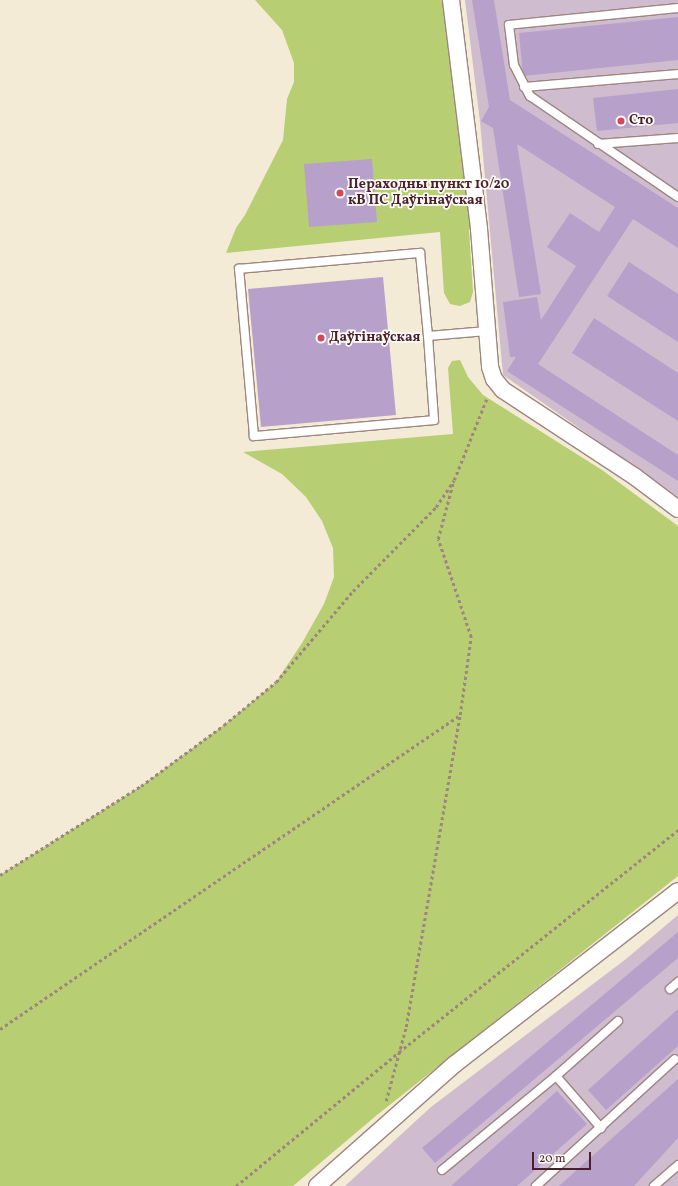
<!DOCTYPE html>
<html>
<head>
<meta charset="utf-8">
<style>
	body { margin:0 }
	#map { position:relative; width:678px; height:1186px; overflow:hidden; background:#f3ebd5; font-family:Vollkorn,serif }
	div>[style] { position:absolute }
	.industrial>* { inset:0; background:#cfbdcf }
	.green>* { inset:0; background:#b8ce72 }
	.building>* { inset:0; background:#b7a0c9 }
	.path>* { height:2.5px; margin-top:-1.25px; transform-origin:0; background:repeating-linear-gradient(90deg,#9e8580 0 3px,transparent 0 6px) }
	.roads { filter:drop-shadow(1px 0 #9e8580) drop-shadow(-1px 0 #9e8580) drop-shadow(0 1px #9e8580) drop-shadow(0 -1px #9e8580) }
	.lane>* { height:8px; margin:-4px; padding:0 4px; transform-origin:4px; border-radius:4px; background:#fff }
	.street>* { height:16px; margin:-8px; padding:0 8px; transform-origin:8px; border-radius:8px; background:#fff }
	.dots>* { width:11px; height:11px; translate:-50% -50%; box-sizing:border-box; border:2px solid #fdfcf7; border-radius:50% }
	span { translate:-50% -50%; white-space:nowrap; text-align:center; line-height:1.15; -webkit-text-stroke:3.5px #fdfcf7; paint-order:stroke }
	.poi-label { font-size:14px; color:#4a1f2b; font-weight:700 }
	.left { translate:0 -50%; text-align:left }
	.scale { position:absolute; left:532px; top:1152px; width:59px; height:18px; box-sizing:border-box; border:2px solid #4a1f2b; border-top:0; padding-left:5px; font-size:12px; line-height:14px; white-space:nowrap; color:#4a1f2b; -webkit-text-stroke:3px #fdfcf7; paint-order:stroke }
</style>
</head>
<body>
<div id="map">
	<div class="industrial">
		<div style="clip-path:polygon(465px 0,678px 0,678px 497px,503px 375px,480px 122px)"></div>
		<div style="clip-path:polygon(678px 915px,678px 1186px,345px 1186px,431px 1107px,626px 959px)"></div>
	</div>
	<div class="green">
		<div style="clip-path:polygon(255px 0,451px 0,479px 229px,469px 230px,473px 292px,470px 302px,460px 306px,450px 304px,444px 293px,440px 232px,226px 253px,236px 228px,245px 215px,283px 140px,287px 99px,294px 82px,294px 63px,282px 30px)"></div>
		<div style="clip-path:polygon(460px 360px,468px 377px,483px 395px,602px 470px,678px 526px,678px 876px,377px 1115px,293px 1186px,0 1186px,0 875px,141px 786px,224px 725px,276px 682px,302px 643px,324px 604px,334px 577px,333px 548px,322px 521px,306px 497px,282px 474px,243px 452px,453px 434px,448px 368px,452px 361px)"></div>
	</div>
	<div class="building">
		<div style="clip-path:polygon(472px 0,494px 0,510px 100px,678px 208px,678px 248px,633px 219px,538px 364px,678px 455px,678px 481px,507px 371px,516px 357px,510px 357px,503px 302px,537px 297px,541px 320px,576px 266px,547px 247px,570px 213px,599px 232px,615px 207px,517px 144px,541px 294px,519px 297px,493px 128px,481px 121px,489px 107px)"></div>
		<div style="clip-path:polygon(678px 17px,678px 60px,523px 76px,519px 33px)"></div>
		<div style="clip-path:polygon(678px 89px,678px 123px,597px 131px,593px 98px)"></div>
		<div style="clip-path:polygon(372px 159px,377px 222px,309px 227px,304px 164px)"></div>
		<div style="clip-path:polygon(629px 262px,678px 294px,678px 342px,607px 296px)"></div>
		<div style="clip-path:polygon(383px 277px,396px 415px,261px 427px,248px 289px)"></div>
		<div style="clip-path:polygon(594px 318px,678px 373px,678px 421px,572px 353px)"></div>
		<div style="clip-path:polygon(678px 932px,678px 958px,435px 1163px,422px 1148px)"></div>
		<div style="clip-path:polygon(678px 1009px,678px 1046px,606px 1110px,588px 1090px)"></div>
		<div style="clip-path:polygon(678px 1079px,678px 1138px,634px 1186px,559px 1186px)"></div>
		<div style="clip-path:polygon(557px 1091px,587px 1124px,517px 1186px,451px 1186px)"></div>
	</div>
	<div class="path">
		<div style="left:0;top:875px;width:167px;rotate:-32.3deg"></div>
		<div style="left:141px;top:786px;width:103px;rotate:-36.3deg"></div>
		<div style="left:224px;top:725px;width:67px;rotate:-39.6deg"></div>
		<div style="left:276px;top:682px;width:119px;rotate:-49.8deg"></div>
		<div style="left:353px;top:591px;width:118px;rotate:-45.3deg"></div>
		<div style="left:436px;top:507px;width:32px;rotate:-56deg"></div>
		<div style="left:454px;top:480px;width:88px;rotate:-68.1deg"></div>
		<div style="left:0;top:1029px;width:557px;rotate:-34.32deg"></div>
		<div style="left:386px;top:1101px;width:77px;rotate:-74.9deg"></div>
		<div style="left:406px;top:1027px;width:317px;rotate:-80.2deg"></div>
		<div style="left:460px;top:715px;width:79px;rotate:-82deg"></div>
		<div style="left:471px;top:637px;width:103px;rotate:-108.6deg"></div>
		<div style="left:438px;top:539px;width:58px;rotate:-75deg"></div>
		<div style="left:236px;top:1186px;width:211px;rotate:-39.4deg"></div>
		<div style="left:399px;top:1052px;width:357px;rotate:-38.5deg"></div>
	</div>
	<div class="roads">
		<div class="lane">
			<div style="left:678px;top:8px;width:170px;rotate:174.3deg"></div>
			<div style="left:509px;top:25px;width:40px;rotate:82.9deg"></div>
			<div style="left:514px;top:65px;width:35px;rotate:63deg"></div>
			<div style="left:530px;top:96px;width:179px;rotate:34.3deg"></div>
			<div style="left:524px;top:87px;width:155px;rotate:-4.8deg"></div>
			<div style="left:598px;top:144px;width:80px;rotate:-4.3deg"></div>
			<div style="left:428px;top:336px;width:84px;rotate:85.9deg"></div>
			<div style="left:434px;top:420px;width:181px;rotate:174.9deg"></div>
			<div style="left:254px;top:436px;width:168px;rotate:-95.1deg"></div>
			<div style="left:239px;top:269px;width:182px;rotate:-5.1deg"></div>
			<div style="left:420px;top:253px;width:83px;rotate:84.5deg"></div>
			<div style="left:428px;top:336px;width:59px;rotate:-4.8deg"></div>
			<div style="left:670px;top:989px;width:11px;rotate:-41deg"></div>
			<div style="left:556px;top:1076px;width:69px;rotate:49.1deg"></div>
			<div style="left:442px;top:1170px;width:148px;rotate:-39.5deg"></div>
			<div style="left:556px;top:1076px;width:83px;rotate:-41.6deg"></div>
			<div style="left:536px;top:1186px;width:188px;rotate:-42.4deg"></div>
			<div style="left:654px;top:1186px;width:32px;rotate:-41deg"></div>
		</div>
		<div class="street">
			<div style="left:451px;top:0;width:231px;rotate:83deg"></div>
			<div style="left:479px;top:229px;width:138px;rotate:85.4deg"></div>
			<div style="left:490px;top:367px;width:13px;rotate:72deg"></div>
			<div style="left:494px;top:379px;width:14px;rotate:51deg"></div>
			<div style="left:503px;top:390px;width:157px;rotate:33.3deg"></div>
			<div style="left:634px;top:476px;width:55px;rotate:36.9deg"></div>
			<div style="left:317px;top:1186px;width:184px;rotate:-41.5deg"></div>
			<div style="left:455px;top:1064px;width:282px;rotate:-37.8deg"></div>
		</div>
	</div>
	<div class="dots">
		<div style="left:621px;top:121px;background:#d1495b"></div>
		<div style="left:340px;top:193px;background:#d1495b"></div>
		<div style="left:321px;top:338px;background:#d1495b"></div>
	</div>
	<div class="poi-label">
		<span class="left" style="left:629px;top:121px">Сто</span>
		<span class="left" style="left:348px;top:193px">Пераходны пункт 10/20<br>кВ ПС Даўгінаўская</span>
		<span class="left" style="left:329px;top:338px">Даўгінаўская</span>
	</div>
	<div class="scale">20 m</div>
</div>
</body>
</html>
